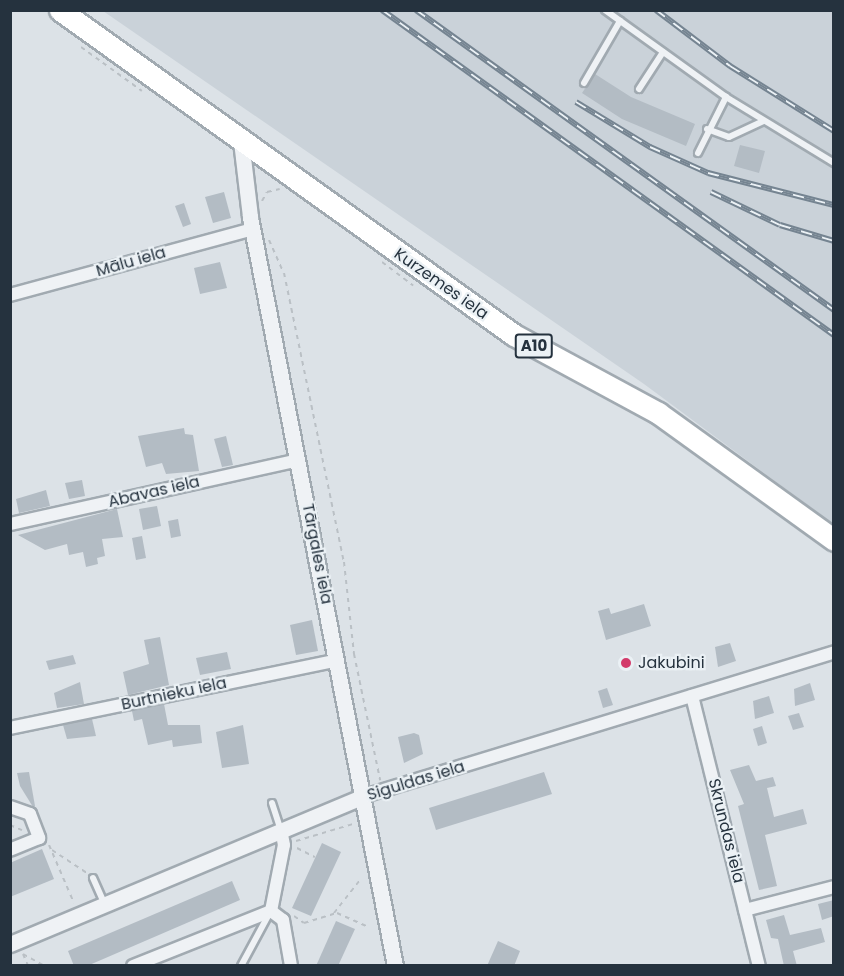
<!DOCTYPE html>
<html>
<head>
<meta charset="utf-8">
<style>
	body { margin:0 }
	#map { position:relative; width:844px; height:976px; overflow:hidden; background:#dce2e7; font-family:Poppins,sans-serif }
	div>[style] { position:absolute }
	.built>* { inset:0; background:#cad2d9 }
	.building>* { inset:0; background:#b3bcc4 }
	.path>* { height:2px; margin-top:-1px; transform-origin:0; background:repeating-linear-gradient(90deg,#bac0c5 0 4.5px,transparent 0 9px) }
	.roads { filter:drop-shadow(2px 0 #a1aab1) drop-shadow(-2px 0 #a1aab1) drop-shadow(0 2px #a1aab1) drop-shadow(0 -2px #a1aab1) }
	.service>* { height:6px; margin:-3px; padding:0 3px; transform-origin:3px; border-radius:3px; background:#eff2f5 }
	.minor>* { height:12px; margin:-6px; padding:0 6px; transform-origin:6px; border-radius:6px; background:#eff2f5 }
	.tertiary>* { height:15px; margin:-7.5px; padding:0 7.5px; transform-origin:7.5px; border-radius:7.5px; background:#eff2f5 }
	.trunk>* { height:21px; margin:-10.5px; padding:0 10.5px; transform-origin:10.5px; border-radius:10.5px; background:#fff }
	.rail>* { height:6px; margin-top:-3px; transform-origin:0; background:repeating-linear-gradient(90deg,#ebf1f5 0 11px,#758491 0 22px); box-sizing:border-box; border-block:2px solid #758491 }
	.dots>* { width:16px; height:16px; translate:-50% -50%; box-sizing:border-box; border:3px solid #ebf1f5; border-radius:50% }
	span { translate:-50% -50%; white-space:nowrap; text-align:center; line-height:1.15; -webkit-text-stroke:4.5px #ebf1f5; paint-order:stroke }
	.shield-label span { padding:2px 4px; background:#ebf1f5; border:2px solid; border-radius:4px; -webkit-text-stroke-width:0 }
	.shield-label { font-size:15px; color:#25323e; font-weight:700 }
	.street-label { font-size:16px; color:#25323e }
	.poi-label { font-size:16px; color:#25323e }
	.left { translate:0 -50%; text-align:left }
	.frame { position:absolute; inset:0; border:12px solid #25323e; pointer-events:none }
</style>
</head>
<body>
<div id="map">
	<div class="built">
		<div style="clip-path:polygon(103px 11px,833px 11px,833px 524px,644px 384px)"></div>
	</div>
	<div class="building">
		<div style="clip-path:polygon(595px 74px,631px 97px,695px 124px,686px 146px,622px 119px,582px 93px)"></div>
		<div style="clip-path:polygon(740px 145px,765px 151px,759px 173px,734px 166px)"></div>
		<div style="clip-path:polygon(224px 192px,231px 218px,213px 223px,205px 197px)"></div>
		<div style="clip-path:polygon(184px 203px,191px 224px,183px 227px,175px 206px)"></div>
		<div style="clip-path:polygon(220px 262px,227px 288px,200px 294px,194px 268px)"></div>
		<div style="clip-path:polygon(184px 428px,185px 434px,193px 435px,199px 471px,166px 474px,162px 463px,146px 467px,138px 436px)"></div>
		<div style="clip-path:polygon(226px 436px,233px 465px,222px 467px,214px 439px)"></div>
		<div style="clip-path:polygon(82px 480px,85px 496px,69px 499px,65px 483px)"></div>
		<div style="clip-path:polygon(46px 490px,50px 506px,19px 513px,16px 499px)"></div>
		<div style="clip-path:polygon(157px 506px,161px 526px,143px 530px,139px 509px)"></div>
		<div style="clip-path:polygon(117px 509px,123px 537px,102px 539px,105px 556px,97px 558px,98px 564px,86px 567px,83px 552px,69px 555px,67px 544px,45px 550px,18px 535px)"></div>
		<div style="clip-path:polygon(178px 519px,181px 536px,171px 538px,168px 521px)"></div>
		<div style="clip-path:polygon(142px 536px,146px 558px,136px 560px,132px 538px)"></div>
		<div style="clip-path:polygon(644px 604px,651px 626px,606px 640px,598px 611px,609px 608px,611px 614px)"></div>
		<div style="clip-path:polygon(312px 620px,318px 651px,296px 655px,290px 625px)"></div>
		<div style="clip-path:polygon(160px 637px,169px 685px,128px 695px,123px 672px,149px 664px,144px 640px)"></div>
		<div style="clip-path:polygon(730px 643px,736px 661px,718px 667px,715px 647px)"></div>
		<div style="clip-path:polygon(227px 652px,231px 669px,200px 675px,196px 658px)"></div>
		<div style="clip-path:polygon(73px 655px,76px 664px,49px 670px,46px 661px)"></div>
		<div style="clip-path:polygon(80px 682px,84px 704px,57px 708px,54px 693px)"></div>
		<div style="clip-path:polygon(810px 683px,815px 700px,795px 706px,794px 689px)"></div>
		<div style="clip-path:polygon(607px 688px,613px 705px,603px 708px,598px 691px)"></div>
		<div style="clip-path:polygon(769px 696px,774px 713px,755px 719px,753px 701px)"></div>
		<div style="clip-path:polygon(164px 704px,168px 725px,200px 725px,202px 743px,173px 747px,172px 740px,148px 745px,142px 719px,134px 721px,132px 711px)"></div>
		<div style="clip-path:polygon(799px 713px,804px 727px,793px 730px,788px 716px)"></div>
		<div style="clip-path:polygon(92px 719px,96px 736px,67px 739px,63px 725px)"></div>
		<div style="clip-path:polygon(243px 725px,249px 764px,222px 768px,216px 732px)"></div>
		<div style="clip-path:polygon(762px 726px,767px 743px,758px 746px,753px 729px)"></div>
		<div style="clip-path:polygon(414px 733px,419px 735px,423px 754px,404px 763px,398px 737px)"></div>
		<div style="clip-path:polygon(749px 765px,756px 781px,773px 777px,776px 786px,767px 788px,774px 817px,803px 809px,807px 824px,765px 835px,777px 886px,759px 890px,738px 806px,744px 804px,730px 770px)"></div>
		<div style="clip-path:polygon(29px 772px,35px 806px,33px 807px,20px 786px,17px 773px)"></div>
		<div style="clip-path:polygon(544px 772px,552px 794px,436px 830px,429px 808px)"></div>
		<div style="clip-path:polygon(322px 843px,341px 852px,311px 916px,292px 908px)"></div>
		<div style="clip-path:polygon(42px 849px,54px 879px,10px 897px,10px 863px)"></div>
		<div style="clip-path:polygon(232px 881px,240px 900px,87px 966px,74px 966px,68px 951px)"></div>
		<div style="clip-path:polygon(834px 900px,834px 916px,822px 920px,818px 904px)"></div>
		<div style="clip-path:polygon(784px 915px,790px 935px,821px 928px,825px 942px,793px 951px,797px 966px,784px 966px,778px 939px,771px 938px,766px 920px)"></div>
		<div style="clip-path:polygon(336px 921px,355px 929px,338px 966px,316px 966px)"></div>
		<div style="clip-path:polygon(498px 941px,520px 951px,514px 966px,487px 966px)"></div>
	</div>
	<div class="path">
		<div style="left:81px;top:47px;width:75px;rotate:35.8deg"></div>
		<div style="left:262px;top:201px;width:10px;rotate:-61deg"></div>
		<div style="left:267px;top:192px;width:13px;rotate:-13deg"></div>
		<div style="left:269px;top:240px;width:36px;rotate:66deg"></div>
		<div style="left:284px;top:273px;width:295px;rotate:78.3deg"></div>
		<div style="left:344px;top:562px;width:93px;rotate:83.8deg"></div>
		<div style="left:354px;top:654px;width:129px;rotate:78.3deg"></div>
		<div style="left:382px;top:262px;width:39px;rotate:37deg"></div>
		<div style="left:10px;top:825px;width:13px;rotate:23deg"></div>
		<div style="left:296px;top:841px;width:59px;rotate:-16.6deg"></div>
		<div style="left:49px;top:845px;width:63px;rotate:66.7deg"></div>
		<div style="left:297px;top:848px;width:20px;rotate:27deg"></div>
		<div style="left:52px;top:850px;width:42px;rotate:33.3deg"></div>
		<div style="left:334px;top:913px;width:42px;rotate:-51.8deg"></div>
		<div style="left:294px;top:916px;width:12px;rotate:35deg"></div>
		<div style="left:304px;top:923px;width:34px;rotate:-17deg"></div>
		<div style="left:337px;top:913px;width:35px;rotate:24deg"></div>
		<div style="left:23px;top:954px;width:13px;rotate:67deg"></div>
		<div style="left:23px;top:954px;width:25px;rotate:29deg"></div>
	</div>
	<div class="roads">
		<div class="service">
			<div style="left:605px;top:10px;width:149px;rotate:35.7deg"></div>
			<div style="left:726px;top:97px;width:127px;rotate:31.4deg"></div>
			<div style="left:584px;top:83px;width:72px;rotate:-59.9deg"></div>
			<div style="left:639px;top:89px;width:44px;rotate:-57deg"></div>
			<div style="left:707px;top:129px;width:23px;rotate:20deg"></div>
			<div style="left:729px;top:137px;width:38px;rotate:-25deg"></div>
			<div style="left:698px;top:153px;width:63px;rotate:-63.4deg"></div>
			<div style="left:272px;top:803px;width:28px;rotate:72deg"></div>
			<div style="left:93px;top:878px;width:30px;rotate:66deg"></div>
			<div style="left:241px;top:966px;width:59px;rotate:-61.7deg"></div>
		</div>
		<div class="minor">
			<div style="left:10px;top:295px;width:252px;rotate:-15.2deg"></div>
			<div style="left:10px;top:524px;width:295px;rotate:-12.5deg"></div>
			<div style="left:692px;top:696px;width:278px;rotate:76.1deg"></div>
			<div style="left:10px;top:728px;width:334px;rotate:-11.7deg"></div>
			<div style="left:361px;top:797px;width:495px;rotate:-17deg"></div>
			<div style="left:10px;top:807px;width:21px;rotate:19deg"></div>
			<div style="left:30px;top:814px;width:26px;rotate:69deg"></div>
			<div style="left:39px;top:838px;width:31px;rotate:158deg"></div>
			<div style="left:745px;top:910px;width:92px;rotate:-14.5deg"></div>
			<div style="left:271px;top:911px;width:15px;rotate:37deg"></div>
			<div style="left:283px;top:920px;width:47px;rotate:80.1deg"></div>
			<div style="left:133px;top:966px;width:149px;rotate:-21.7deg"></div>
			<div style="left:271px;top:911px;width:67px;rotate:-78.9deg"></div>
			<div style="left:284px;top:845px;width:15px;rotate:-101deg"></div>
		</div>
		<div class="tertiary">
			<div style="left:241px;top:141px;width:77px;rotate:83.2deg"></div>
			<div style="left:250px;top:217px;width:763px;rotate:79.04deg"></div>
			<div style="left:10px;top:944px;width:381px;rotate:-22.7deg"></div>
		</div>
		<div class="trunk">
			<div style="left:60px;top:10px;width:558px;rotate:35.6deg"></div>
			<div style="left:514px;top:335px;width:164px;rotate:28.4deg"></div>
			<div style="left:658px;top:413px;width:217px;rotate:35.8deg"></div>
		</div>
	</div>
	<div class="rail">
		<div style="left:382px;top:10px;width:557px;rotate:35.72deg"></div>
		<div style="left:416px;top:10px;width:515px;rotate:35.67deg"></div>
		<div style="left:656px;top:10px;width:93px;rotate:37.1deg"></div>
		<div style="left:730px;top:66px;width:123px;rotate:32deg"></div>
		<div style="left:576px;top:102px;width:87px;rotate:31.3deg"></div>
		<div style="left:650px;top:147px;width:64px;rotate:24.1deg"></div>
		<div style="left:708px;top:173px;width:130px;rotate:14.3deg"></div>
		<div style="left:711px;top:192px;width:76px;rotate:25.6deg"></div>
		<div style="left:780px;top:225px;width:56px;rotate:16.5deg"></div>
	</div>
	<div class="dots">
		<div style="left:626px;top:663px;background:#d33a6a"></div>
	</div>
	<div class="shield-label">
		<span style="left:534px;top:346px">A10</span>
	</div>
	<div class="street-label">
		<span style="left:131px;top:262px;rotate:-16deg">Mālu iela</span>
		<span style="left:441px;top:284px;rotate:35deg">Kurzemes iela</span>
		<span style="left:154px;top:492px;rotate:-13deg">Abavas iela</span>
		<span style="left:317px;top:554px;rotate:79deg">Tārgales iela</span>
		<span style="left:174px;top:694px;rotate:-12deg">Burtnieku iela</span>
		<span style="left:416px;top:781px;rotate:-17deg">Siguldas iela</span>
		<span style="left:726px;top:831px;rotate:76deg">Skrundas iela</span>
	</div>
	<div class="poi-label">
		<span class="left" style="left:638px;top:663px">Jakubini</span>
	</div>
	<div class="frame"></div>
</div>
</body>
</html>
